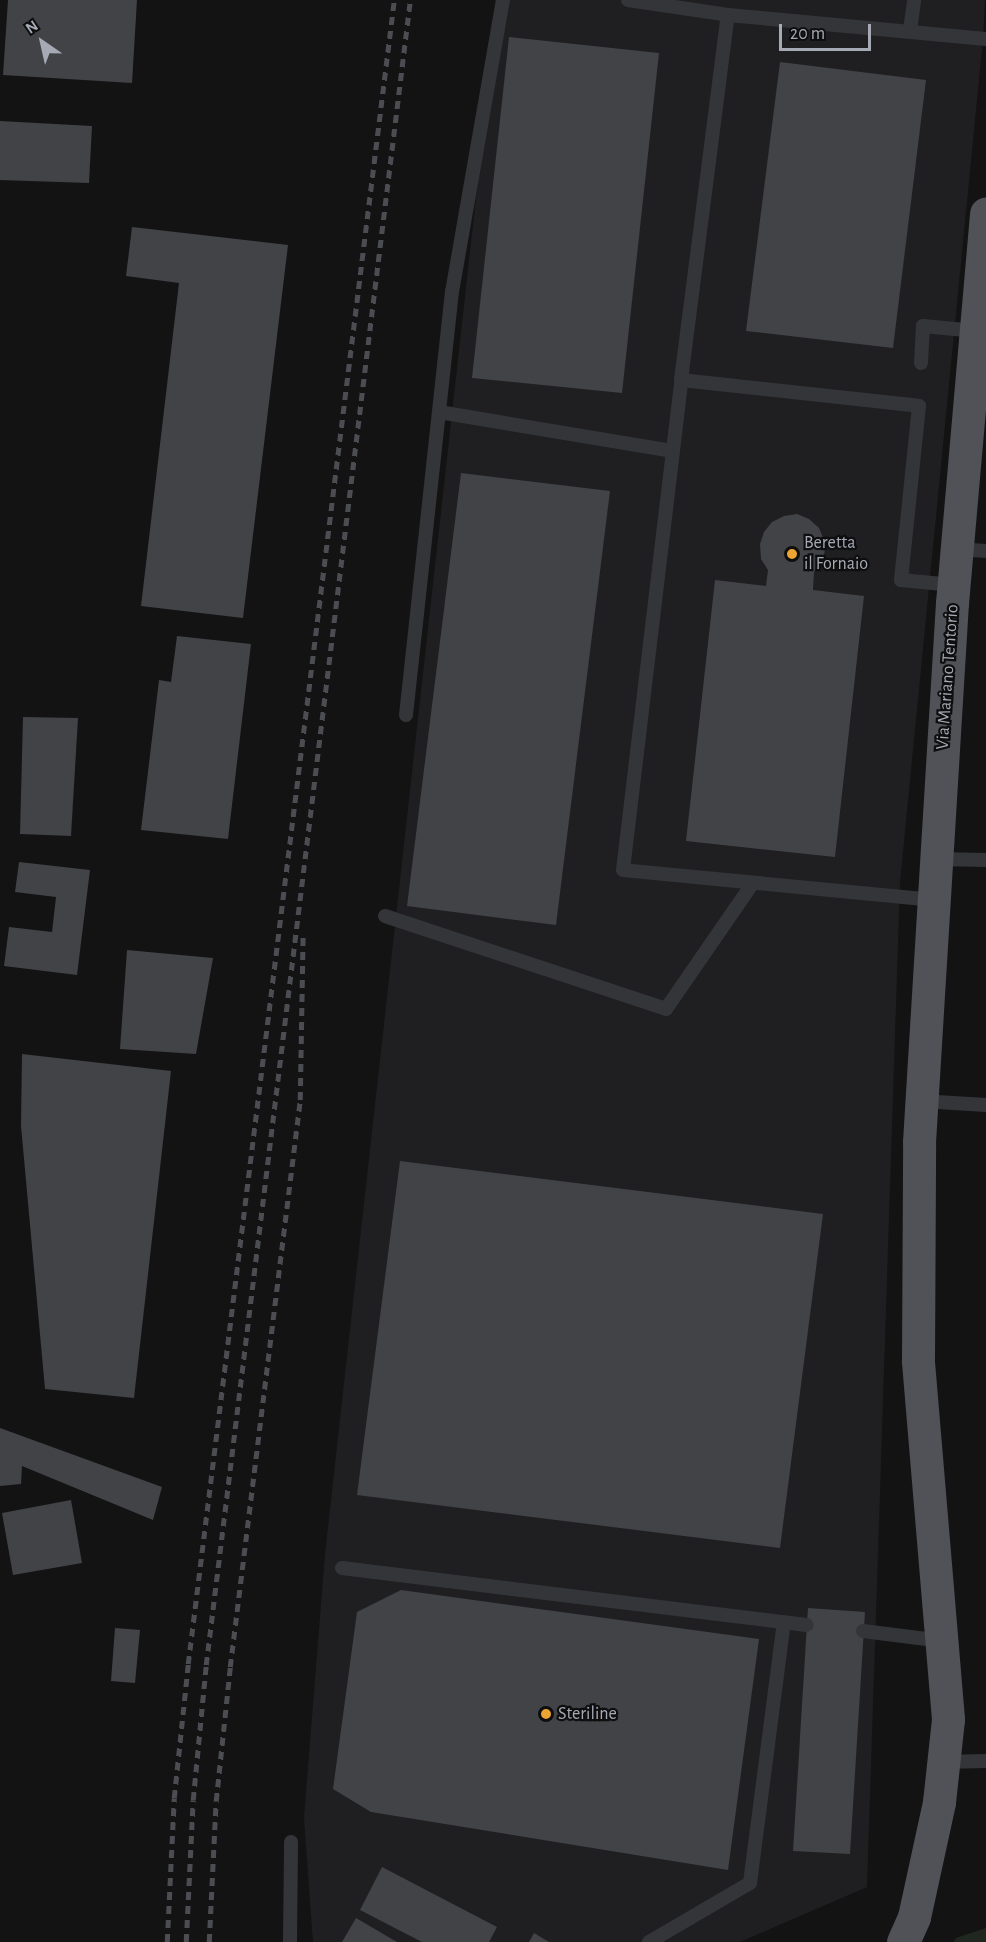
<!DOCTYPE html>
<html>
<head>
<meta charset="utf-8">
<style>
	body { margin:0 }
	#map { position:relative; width:986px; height:1942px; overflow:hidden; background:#131314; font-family:"Alegreya Sans",sans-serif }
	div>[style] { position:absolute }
	.built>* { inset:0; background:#1f1f21 }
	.green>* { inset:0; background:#1f2720 }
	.building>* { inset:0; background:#424347 }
	.service>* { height:14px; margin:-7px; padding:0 7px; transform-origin:7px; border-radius:7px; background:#343539 }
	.primary>* { height:33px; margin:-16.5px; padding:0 16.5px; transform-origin:16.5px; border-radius:16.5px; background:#505258 }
	.rail>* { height:4.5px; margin-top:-2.25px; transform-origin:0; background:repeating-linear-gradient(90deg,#4b4d52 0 8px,transparent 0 14px) }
	.dots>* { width:16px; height:16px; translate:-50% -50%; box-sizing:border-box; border:3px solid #0e0e0f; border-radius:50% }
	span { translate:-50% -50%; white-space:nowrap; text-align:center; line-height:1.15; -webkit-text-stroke:4.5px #0e0e0f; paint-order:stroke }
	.poi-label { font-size:18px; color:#a5aab5 }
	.left { translate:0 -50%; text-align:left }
	.street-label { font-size:18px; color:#a5aab5 }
	.north { position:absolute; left:12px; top:12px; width:60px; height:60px; -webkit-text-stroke:4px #0e0e0f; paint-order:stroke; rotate:326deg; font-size:16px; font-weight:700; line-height:24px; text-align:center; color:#a5aab5 }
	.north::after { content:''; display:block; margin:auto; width:21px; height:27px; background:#a5aab5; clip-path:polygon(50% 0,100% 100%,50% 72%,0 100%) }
	.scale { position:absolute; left:779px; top:24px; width:92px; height:27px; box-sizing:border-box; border:3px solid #a5aab5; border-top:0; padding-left:8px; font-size:18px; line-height:21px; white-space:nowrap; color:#a5aab5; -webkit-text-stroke:4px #0e0e0f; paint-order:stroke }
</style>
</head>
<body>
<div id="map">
	<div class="built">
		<div style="clip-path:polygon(498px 0,985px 0,983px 39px,900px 882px,867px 1887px,740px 1942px,313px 1942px,304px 1818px,325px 1554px)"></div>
	</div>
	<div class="green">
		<div style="clip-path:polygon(986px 1928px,986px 1942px,954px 1942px,956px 1938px)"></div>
	</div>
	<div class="building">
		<div style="clip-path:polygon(8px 0,137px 0,132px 83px,3px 75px)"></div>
		<div style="clip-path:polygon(509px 37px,659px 53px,622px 393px,472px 378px)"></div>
		<div style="clip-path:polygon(780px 62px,926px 80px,893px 348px,746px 331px)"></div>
		<div style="clip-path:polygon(0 121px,92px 126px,89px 183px,0 180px)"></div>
		<div style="clip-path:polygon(132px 227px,288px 245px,243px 618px,141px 606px,179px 283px,126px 276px)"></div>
		<div style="clip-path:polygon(461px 473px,610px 491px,556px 925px,407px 906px)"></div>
		<div style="clip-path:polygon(797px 514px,809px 519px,819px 528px,824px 540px,825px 550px,822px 564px,814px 572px,813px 590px,864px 596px,835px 857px,686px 841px,715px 580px,766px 586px,768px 570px,761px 559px,760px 544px,764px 532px,772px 522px,784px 516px)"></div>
		<div style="clip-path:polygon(177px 636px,251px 644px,228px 839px,141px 830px,159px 680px,171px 682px)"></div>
		<div style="clip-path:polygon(23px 717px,78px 718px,71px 836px,20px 834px)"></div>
		<div style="clip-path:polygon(19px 862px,90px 870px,77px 975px,4px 966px,9px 927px,52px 932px,56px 897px,15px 892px)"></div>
		<div style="clip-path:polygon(127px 950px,213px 958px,196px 1054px,120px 1049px)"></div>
		<div style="clip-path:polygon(22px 1054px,171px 1071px,134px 1398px,45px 1389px,21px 1126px)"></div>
		<div style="clip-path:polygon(400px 1161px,823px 1214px,780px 1548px,357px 1495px)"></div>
		<div style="clip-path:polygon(0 1428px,162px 1487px,153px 1520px,22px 1466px,21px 1484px,0 1486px)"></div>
		<div style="clip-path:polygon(71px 1500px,82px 1563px,13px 1575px,2px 1513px)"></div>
		<div style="clip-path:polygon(401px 1590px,759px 1639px,728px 1870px,371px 1812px,333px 1789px,357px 1612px)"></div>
		<div style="clip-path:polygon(808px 1608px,865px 1612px,850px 1854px,793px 1851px)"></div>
		<div style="clip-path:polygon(115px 1628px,140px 1630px,135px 1683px,111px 1681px)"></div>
		<div style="clip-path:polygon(382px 1867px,497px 1927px,489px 1942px,422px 1942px,360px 1910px)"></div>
		<div style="clip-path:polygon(356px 1918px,397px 1942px,342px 1942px)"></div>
		<div style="clip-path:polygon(534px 1933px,549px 1942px,529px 1942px)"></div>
	</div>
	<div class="service">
		<div style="left:628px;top:0;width:101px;rotate:8.5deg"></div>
		<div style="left:910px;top:30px;width:30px;rotate:-82deg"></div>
		<div style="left:921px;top:363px;width:37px;rotate:-87deg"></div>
		<div style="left:923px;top:326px;width:53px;rotate:5.4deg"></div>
		<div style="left:681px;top:380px;width:368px;rotate:-82.7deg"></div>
		<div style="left:728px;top:15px;width:259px;rotate:5.3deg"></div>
		<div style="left:439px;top:412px;width:236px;rotate:9.5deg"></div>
		<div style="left:957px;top:549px;width:29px;rotate:4deg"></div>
		<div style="left:406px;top:715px;width:425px;rotate:-83.8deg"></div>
		<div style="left:452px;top:292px;width:296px;rotate:-80.1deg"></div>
		<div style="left:936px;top:859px;width:50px;rotate:1.1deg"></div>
		<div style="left:934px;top:900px;width:312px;rotate:-174.5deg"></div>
		<div style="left:623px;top:870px;width:493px;rotate:-83.2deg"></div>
		<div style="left:681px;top:380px;width:239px;rotate:6.2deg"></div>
		<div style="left:919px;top:406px;width:175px;rotate:95.9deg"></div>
		<div style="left:901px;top:580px;width:52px;rotate:5.5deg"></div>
		<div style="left:385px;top:916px;width:296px;rotate:18.3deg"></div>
		<div style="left:666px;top:1009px;width:153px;rotate:-55.4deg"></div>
		<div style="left:921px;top:1101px;width:65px;rotate:3.5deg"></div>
		<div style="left:342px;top:1568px;width:468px;rotate:7deg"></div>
		<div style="left:863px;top:1631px;width:80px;rotate:7.2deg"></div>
		<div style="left:943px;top:1762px;width:43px;rotate:-1.3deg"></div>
		<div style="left:290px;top:1942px;width:100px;rotate:-89.4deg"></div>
		<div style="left:649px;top:1942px;width:117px;rotate:-30.3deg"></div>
		<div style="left:750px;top:1883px;width:263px;rotate:-82.6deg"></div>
	</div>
	<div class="primary">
		<div style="left:903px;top:1942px;width:27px;rotate:-66deg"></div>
		<div style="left:914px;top:1917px;width:118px;rotate:-77.7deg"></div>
		<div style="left:939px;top:1802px;width:83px;rotate:-83.8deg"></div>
		<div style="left:948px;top:1719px;width:360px;rotate:-94.8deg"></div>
		<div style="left:918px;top:1360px;width:218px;rotate:-89.7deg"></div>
		<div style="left:919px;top:1142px;width:540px;rotate:-86.5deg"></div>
		<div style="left:952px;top:603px;width:391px;rotate:-85deg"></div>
	</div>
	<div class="rail">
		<div style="left:167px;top:1942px;width:144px;rotate:-87.2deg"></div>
		<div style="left:174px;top:1798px;width:135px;rotate:-84deg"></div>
		<div style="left:188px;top:1664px;width:1677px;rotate:-82.94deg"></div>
		<div style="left:186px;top:1942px;width:142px;rotate:-87.2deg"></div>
		<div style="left:193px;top:1800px;width:136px;rotate:-84.5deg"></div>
		<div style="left:206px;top:1665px;width:1677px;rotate:-83.01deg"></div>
		<div style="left:209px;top:1942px;width:141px;rotate:-87.2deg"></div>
		<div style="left:216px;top:1801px;width:135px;rotate:-84deg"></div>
		<div style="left:230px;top:1667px;width:571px;rotate:-82.96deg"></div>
		<div style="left:300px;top:1100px;width:164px;rotate:-89deg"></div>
	</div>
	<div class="dots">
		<div style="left:792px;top:554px;background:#eca533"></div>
		<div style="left:546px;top:1714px;background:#eca533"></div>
	</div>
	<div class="poi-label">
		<span class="left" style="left:804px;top:554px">Beretta<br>il Fornaio</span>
		<span class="left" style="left:558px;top:1714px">Steriline</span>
	</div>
	<div class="street-label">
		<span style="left:948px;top:677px;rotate:-86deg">Via Mariano Tentorio</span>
	</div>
	<div class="north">N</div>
	<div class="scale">20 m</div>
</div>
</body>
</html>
